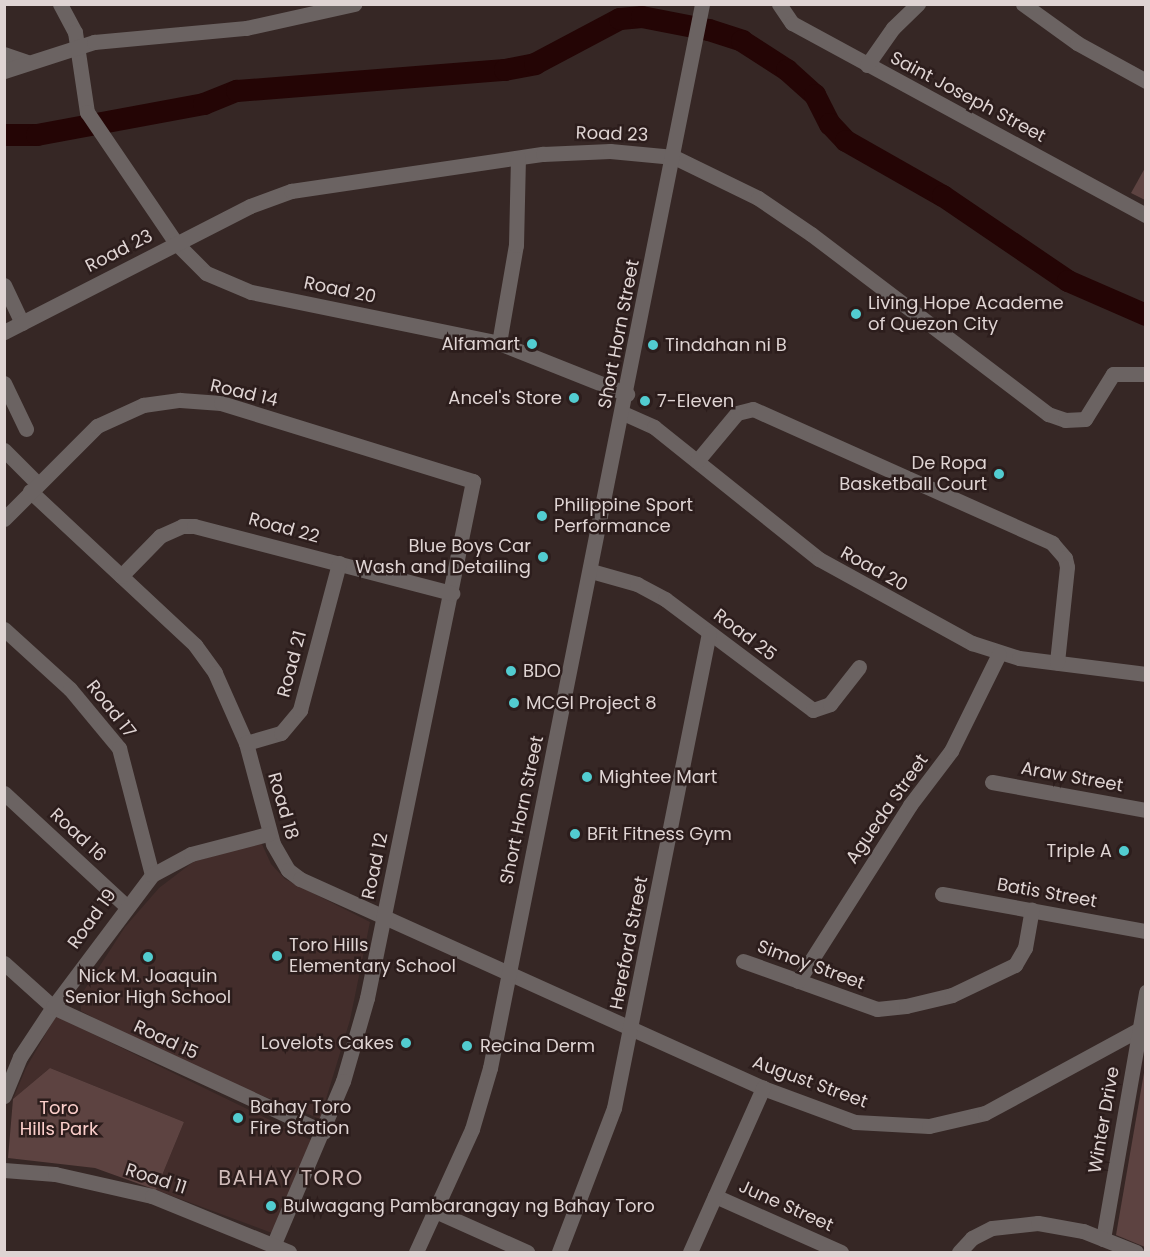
<!DOCTYPE html>
<html>
<head>
<meta charset="utf-8">
<style>
	body { margin:0 }
	#map { position:relative; width:1150px; height:1257px; overflow:hidden; background:#362725; font-family:Poppins,sans-serif }
	div>[style] { position:absolute }
	.built>* { inset:0; background:#432d2b }
	.green>* { inset:0; background:#5d4341 }
	.river>* { height:22px; margin:-11px; padding:0 11px; transform-origin:11px; border-radius:11px; background:#240505 }
	.minor>* { height:15px; margin:-7.5px; padding:0 7.5px; transform-origin:7.5px; border-radius:7.5px; background:#6b6362 }
	.dots>* { width:16px; height:16px; translate:-50% -50%; box-sizing:border-box; border:3px solid #2c1d1c; border-radius:50% }
	span { translate:-50% -50%; white-space:nowrap; text-align:center; line-height:1.15; -webkit-text-stroke:5px #2c1d1c; paint-order:stroke }
	.street-label { font-size:18px; color:#dfd4d3 }
	.poi-label { font-size:18px; color:#dfd4d3 }
	.left { translate:0 -50%; text-align:left }
	.right { translate:-100% -50%; text-align:right }
	.park-label { font-size:18px; color:#fccfcb }
	.quarter-label { font-size:21px; color:#cfbab8; letter-spacing:1.5px }
	.frame { position:absolute; inset:0; border:6px solid #dfd4d3; pointer-events:none }
</style>
</head>
<body>
<div id="map">
	<div class="built">
		<div style="clip-path:polygon(261px 842px,271px 864px,285px 879px,370px 922px,350px 1020px,320px 1119px,169px 1058px,81px 1011px,81px 995px,125px 927px,159px 888px,193px 862px)"></div>
		<div style="clip-path:polygon(56px 1016px,313px 1141px,272px 1233px,156px 1190px,184px 1122px,50px 1068px,13px 1099px,26px 1068px)"></div>
	</div>
	<div class="green">
		<div style="clip-path:polygon(1145px 168px,1145px 200px,1131px 193px)"></div>
		<div style="clip-path:polygon(1145px 1067px,1145px 1247px,1116px 1235px)"></div>
		<div style="clip-path:polygon(50px 1068px,184px 1122px,156px 1190px,95px 1168px,8px 1158px,13px 1099px)"></div>
	</div>
	<div class="river">
		<div style="left:4px;top:135px;width:33px"></div>
		<div style="left:37px;top:135px;width:170px;rotate:-10.5deg"></div>
		<div style="left:204px;top:104px;width:35px;rotate:-22deg"></div>
		<div style="left:237px;top:91px;width:269px;rotate:-4.5deg"></div>
		<div style="left:505px;top:70px;width:31px;rotate:-11deg"></div>
		<div style="left:535px;top:64px;width:96px;rotate:-27.9deg"></div>
		<div style="left:620px;top:19px;width:22px;rotate:-5deg"></div>
		<div style="left:642px;top:17px;width:68px;rotate:11deg"></div>
		<div style="left:709px;top:30px;width:35px;rotate:18deg"></div>
		<div style="left:742px;top:41px;width:54px;rotate:32.8deg"></div>
		<div style="left:787px;top:70px;width:38px;rotate:42deg"></div>
		<div style="left:815px;top:95px;width:33px;rotate:63deg"></div>
		<div style="left:830px;top:124px;width:23px;rotate:47deg"></div>
		<div style="left:846px;top:141px;width:112px;rotate:29.6deg"></div>
		<div style="left:943px;top:196px;width:151px;rotate:34.2deg"></div>
		<div style="left:1068px;top:281px;width:85px;rotate:23.6deg"></div>
	</div>
	<div class="minor">
		<div style="left:60px;top:4px;width:32px;rotate:62deg"></div>
		<div style="left:75px;top:32px;width:81px;rotate:81.5deg"></div>
		<div style="left:87px;top:112px;width:158px;rotate:55.8deg"></div>
		<div style="left:176px;top:243px;width:42px;rotate:45deg"></div>
		<div style="left:206px;top:273px;width:49px;rotate:22.9deg"></div>
		<div style="left:251px;top:292px;width:253px;rotate:11.6deg"></div>
		<div style="left:499px;top:343px;width:138px;rotate:21.7deg"></div>
		<div style="left:779px;top:4px;width:23px;rotate:56deg"></div>
		<div style="left:792px;top:23px;width:403px;rotate:28.5deg"></div>
		<div style="left:1023px;top:4px;width:67px;rotate:35.8deg"></div>
		<div style="left:1077px;top:43px;width:79px;rotate:28.8deg"></div>
		<div style="left:4px;top:54px;width:24px;rotate:19deg"></div>
		<div style="left:867px;top:65px;width:45px;rotate:-54.9deg"></div>
		<div style="left:893px;top:28px;width:35px;rotate:-44deg"></div>
		<div style="left:4px;top:71px;width:95px;rotate:-17.9deg"></div>
		<div style="left:94px;top:42px;width:153px;rotate:-5.3deg"></div>
		<div style="left:246px;top:28px;width:111px;rotate:-12.5deg"></div>
		<div style="left:4px;top:285px;width:42px;rotate:64.7deg"></div>
		<div style="left:4px;top:332px;width:276px;rotate:-27.1deg"></div>
		<div style="left:250px;top:206px;width:44px;rotate:-20.1deg"></div>
		<div style="left:291px;top:191px;width:255px;rotate:-8.4deg"></div>
		<div style="left:543px;top:154px;width:67px;rotate:-2.6deg"></div>
		<div style="left:610px;top:151px;width:64px;rotate:5.4deg"></div>
		<div style="left:674px;top:157px;width:93px;rotate:26deg"></div>
		<div style="left:758px;top:198px;width:64px;rotate:34.2deg"></div>
		<div style="left:811px;top:234px;width:298px;rotate:37.2deg"></div>
		<div style="left:1048px;top:414px;width:18px;rotate:19deg"></div>
		<div style="left:1065px;top:420px;width:20px;rotate:-3deg"></div>
		<div style="left:1085px;top:419px;width:53px;rotate:-58.1deg"></div>
		<div style="left:1113px;top:374px;width:33px"></div>
		<div style="left:499px;top:343px;width:99px;rotate:-80.2deg"></div>
		<div style="left:516px;top:245px;width:87px;rotate:-88.7deg"></div>
		<div style="left:4px;top:383px;width:51px;rotate:64.4deg"></div>
		<div style="left:623px;top:413px;width:34px;rotate:24deg"></div>
		<div style="left:654px;top:427px;width:211px;rotate:38.7deg"></div>
		<div style="left:819px;top:559px;width:175px;rotate:28.8deg"></div>
		<div style="left:972px;top:643px;width:49px;rotate:17.7deg"></div>
		<div style="left:1019px;top:658px;width:128px;rotate:7.2deg"></div>
		<div style="left:4px;top:450px;width:47px;rotate:45deg"></div>
		<div style="left:697px;top:461px;width:62px;rotate:-50.2deg"></div>
		<div style="left:737px;top:413px;width:16px;rotate:-14deg"></div>
		<div style="left:753px;top:409px;width:328px;rotate:24.1deg"></div>
		<div style="left:1052px;top:543px;width:20px;rotate:49deg"></div>
		<div style="left:1065px;top:558px;width:9px;rotate:77deg"></div>
		<div style="left:1067px;top:567px;width:96px;rotate:96deg"></div>
		<div style="left:30px;top:491px;width:226px;rotate:43deg"></div>
		<div style="left:195px;top:645px;width:34px;rotate:54deg"></div>
		<div style="left:215px;top:673px;width:77px;rotate:66.1deg"></div>
		<div style="left:246px;top:743px;width:105px;rotate:75deg"></div>
		<div style="left:273px;top:844px;width:30px;rotate:60deg"></div>
		<div style="left:288px;top:870px;width:15px;rotate:37deg"></div>
		<div style="left:300px;top:879px;width:508px;rotate:24.29deg"></div>
		<div style="left:763px;top:1088px;width:98px;rotate:20.3deg"></div>
		<div style="left:855px;top:1122px;width:74px;rotate:3.1deg"></div>
		<div style="left:929px;top:1126px;width:57px;rotate:-13.1deg"></div>
		<div style="left:985px;top:1113px;width:176px;rotate:-28.5deg"></div>
		<div style="left:4px;top:519px;width:132px;rotate:-45deg"></div>
		<div style="left:97px;top:426px;width:51px;rotate:-24.5deg"></div>
		<div style="left:143px;top:405px;width:37px;rotate:-8deg"></div>
		<div style="left:180px;top:400px;width:41px;rotate:4.2deg"></div>
		<div style="left:221px;top:403px;width:264px;rotate:17.2deg"></div>
		<div style="left:473px;top:481px;width:528px;rotate:101.59deg"></div>
		<div style="left:367px;top:998px;width:86px;rotate:106.1deg"></div>
		<div style="left:343px;top:1081px;width:179px;rotate:113deg"></div>
		<div style="left:591px;top:571px;width:48px;rotate:15.8deg"></div>
		<div style="left:637px;top:584px;width:32px;rotate:28deg"></div>
		<div style="left:665px;top:599px;width:185px;rotate:36.9deg"></div>
		<div style="left:813px;top:710px;width:18px;rotate:-19deg"></div>
		<div style="left:830px;top:704px;width:47px;rotate:-51.9deg"></div>
		<div style="left:121px;top:576px;width:56px;rotate:-45.7deg"></div>
		<div style="left:160px;top:536px;width:24px;rotate:-24deg"></div>
		<div style="left:182px;top:526px;width:12px"></div>
		<div style="left:194px;top:526px;width:267px;rotate:14.6deg"></div>
		<div style="left:4px;top:629px;width:89px;rotate:42.3deg"></div>
		<div style="left:70px;top:689px;width:77px;rotate:50.3deg"></div>
		<div style="left:119px;top:748px;width:131px;rotate:75.4deg"></div>
		<div style="left:246px;top:743px;width:36px;rotate:-16deg"></div>
		<div style="left:281px;top:733px;width:30px;rotate:-50deg"></div>
		<div style="left:300px;top:710px;width:152px;rotate:-75.1deg"></div>
		<div style="left:992px;top:782px;width:157px;rotate:10.3deg"></div>
		<div style="left:4px;top:793px;width:166px;rotate:42.8deg"></div>
		<div style="left:942px;top:894px;width:207px;rotate:10.3deg"></div>
		<div style="left:743px;top:961px;width:142px;rotate:19.7deg"></div>
		<div style="left:877px;top:1009px;width:29px;rotate:-6deg"></div>
		<div style="left:906px;top:1006px;width:47px;rotate:-13.4deg"></div>
		<div style="left:952px;top:995px;width:70px;rotate:-25.5deg"></div>
		<div style="left:1015px;top:965px;width:20px;rotate:-60deg"></div>
		<div style="left:1025px;top:948px;width:39px;rotate:-80deg"></div>
		<div style="left:4px;top:963px;width:66px;rotate:41.9deg"></div>
		<div style="left:53px;top:1007px;width:298px;rotate:24.8deg"></div>
		<div style="left:798px;top:981px;width:209px;rotate:-57.5deg"></div>
		<div style="left:910px;top:805px;width:68px;rotate:-52.8deg"></div>
		<div style="left:951px;top:751px;width:108px;rotate:-63.7deg"></div>
		<div style="left:4px;top:1096px;width:42px;rotate:-67.7deg"></div>
		<div style="left:20px;top:1057px;width:60px;rotate:-56.6deg"></div>
		<div style="left:53px;top:1007px;width:165px;rotate:-53.1deg"></div>
		<div style="left:152px;top:875px;width:44px;rotate:-28.3deg"></div>
		<div style="left:191px;top:854px;width:80px;rotate:-14.6deg"></div>
		<div style="left:4px;top:1170px;width:51px;rotate:4.5deg"></div>
		<div style="left:55px;top:1174px;width:99px;rotate:12.8deg"></div>
		<div style="left:152px;top:1196px;width:148px;rotate:22.2deg"></div>
		<div style="left:715px;top:1196px;width:138px;rotate:24deg"></div>
		<div style="left:435px;top:1211px;width:101px;rotate:24deg"></div>
		<div style="left:1103px;top:1239px;width:251px;rotate:-80.1deg"></div>
		<div style="left:416px;top:1252px;width:135px;rotate:-65.5deg"></div>
		<div style="left:472px;top:1129px;width:64px;rotate:-73.6deg"></div>
		<div style="left:490px;top:1068px;width:1085px;rotate:-78.73deg"></div>
		<div style="left:559px;top:1252px;width:154px;rotate:-69.1deg"></div>
		<div style="left:614px;top:1108px;width:484px;rotate:-78.7deg"></div>
		<div style="left:690px;top:1252px;width:180px;rotate:-66deg"></div>
		<div style="left:959px;top:1252px;width:19px;rotate:-47deg"></div>
		<div style="left:972px;top:1238px;width:22px;rotate:-27deg"></div>
		<div style="left:992px;top:1228px;width:46px;rotate:-6.2deg"></div>
		<div style="left:1038px;top:1223px;width:46px;rotate:10.1deg"></div>
		<div style="left:1083px;top:1231px;width:57px;rotate:21.6deg"></div>
	</div>
	<div class="dots">
		<div style="left:856px;top:314px;background:#52ccd0"></div>
		<div style="left:532px;top:344px;background:#52ccd0"></div>
		<div style="left:653px;top:345px;background:#52ccd0"></div>
		<div style="left:574px;top:398px;background:#52ccd0"></div>
		<div style="left:645px;top:401px;background:#52ccd0"></div>
		<div style="left:999px;top:474px;background:#52ccd0"></div>
		<div style="left:542px;top:516px;background:#52ccd0"></div>
		<div style="left:543px;top:557px;background:#52ccd0"></div>
		<div style="left:511px;top:671px;background:#52ccd0"></div>
		<div style="left:514px;top:703px;background:#52ccd0"></div>
		<div style="left:587px;top:777px;background:#52ccd0"></div>
		<div style="left:575px;top:834px;background:#52ccd0"></div>
		<div style="left:1124px;top:851px;background:#52ccd0"></div>
		<div style="left:277px;top:956px;background:#52ccd0"></div>
		<div style="left:148px;top:957px;background:#52ccd0"></div>
		<div style="left:406px;top:1043px;background:#52ccd0"></div>
		<div style="left:467px;top:1046px;background:#52ccd0"></div>
		<div style="left:238px;top:1118px;background:#52ccd0"></div>
		<div style="left:271px;top:1206px;background:#52ccd0"></div>
	</div>
	<div class="street-label">
		<span style="left:968px;top:97px;rotate:28deg">Saint Joseph Street</span>
		<span style="left:612px;top:134px;rotate:2deg">Road 23</span>
		<span style="left:119px;top:251px;rotate:-27deg">Road 23</span>
		<span style="left:340px;top:290px;rotate:12deg">Road 20</span>
		<span style="left:619px;top:334px;rotate:-79deg">Short Horn Street</span>
		<span style="left:244px;top:393px;rotate:13deg">Road 14</span>
		<span style="left:284px;top:528px;rotate:15deg">Road 22</span>
		<span style="left:874px;top:569px;rotate:29deg">Road 20</span>
		<span style="left:745px;top:635px;rotate:37deg">Road 25</span>
		<span style="left:292px;top:664px;rotate:-75deg">Road 21</span>
		<span style="left:111px;top:709px;rotate:52deg">Road 17</span>
		<span style="left:1072px;top:777px;rotate:10deg">Araw Street</span>
		<span style="left:283px;top:806px;rotate:74deg">Road 18</span>
		<span style="left:887px;top:809px;rotate:-55deg">Agueda Street</span>
		<span style="left:522px;top:810px;rotate:-78deg">Short Horn Street</span>
		<span style="left:78px;top:835px;rotate:43deg">Road 16</span>
		<span style="left:375px;top:866px;rotate:-78deg">Road 12</span>
		<span style="left:1047px;top:893px;rotate:10deg">Batis Street</span>
		<span style="left:92px;top:919px;rotate:-54deg">Road 19</span>
		<span style="left:629px;top:943px;rotate:-79deg">Hereford Street</span>
		<span style="left:811px;top:965px;rotate:20deg">Simoy Street</span>
		<span style="left:166px;top:1040px;rotate:25deg">Road 15</span>
		<span style="left:810px;top:1082px;rotate:20deg">August Street</span>
		<span style="left:1104px;top:1120px;rotate:-80deg">Winter Drive</span>
		<span style="left:156px;top:1179px;rotate:18deg">Road 11</span>
		<span style="left:786px;top:1206px;rotate:24deg">June Street</span>
	</div>
	<div class="poi-label">
		<span class="left" style="left:868px;top:314px">Living Hope Academe<br>of Quezon City</span>
		<span class="right" style="left:520px;top:344px">Alfamart</span>
		<span class="left" style="left:665px;top:345px">Tindahan ni B</span>
		<span class="right" style="left:562px;top:398px">Ancel's Store</span>
		<span class="left" style="left:657px;top:401px">7-Eleven</span>
		<span class="right" style="left:987px;top:474px">De Ropa<br>Basketball Court</span>
		<span class="left" style="left:554px;top:516px">Philippine Sport<br>Performance</span>
		<span class="right" style="left:531px;top:557px">Blue Boys Car<br>Wash and Detailing</span>
		<span class="left" style="left:523px;top:671px">BDO</span>
		<span class="left" style="left:526px;top:703px">MCGI Project 8</span>
		<span class="left" style="left:599px;top:777px">Mightee Mart</span>
		<span class="left" style="left:587px;top:834px">BFit Fitness Gym</span>
		<span class="right" style="left:1112px;top:851px">Triple A</span>
		<span class="left" style="left:289px;top:956px">Toro Hills<br>Elementary School</span>
		<span style="left:148px;top:987px">Nick M. Joaquin<br>Senior High School</span>
		<span class="right" style="left:394px;top:1043px">Lovelots Cakes</span>
		<span class="left" style="left:480px;top:1046px">Recina Derm</span>
		<span class="left" style="left:250px;top:1118px">Bahay Toro<br>Fire Station</span>
		<span class="left" style="left:283px;top:1206px">Bulwagang Pambarangay ng Bahay Toro</span>
	</div>
	<div class="park-label">
		<span style="left:59px;top:1119px">Toro<br>Hills Park</span>
	</div>
	<div class="quarter-label">
		<span style="left:291px;top:1178px">BAHAY TORO</span>
	</div>
	<div class="frame"></div>
</div>
</body>
</html>
